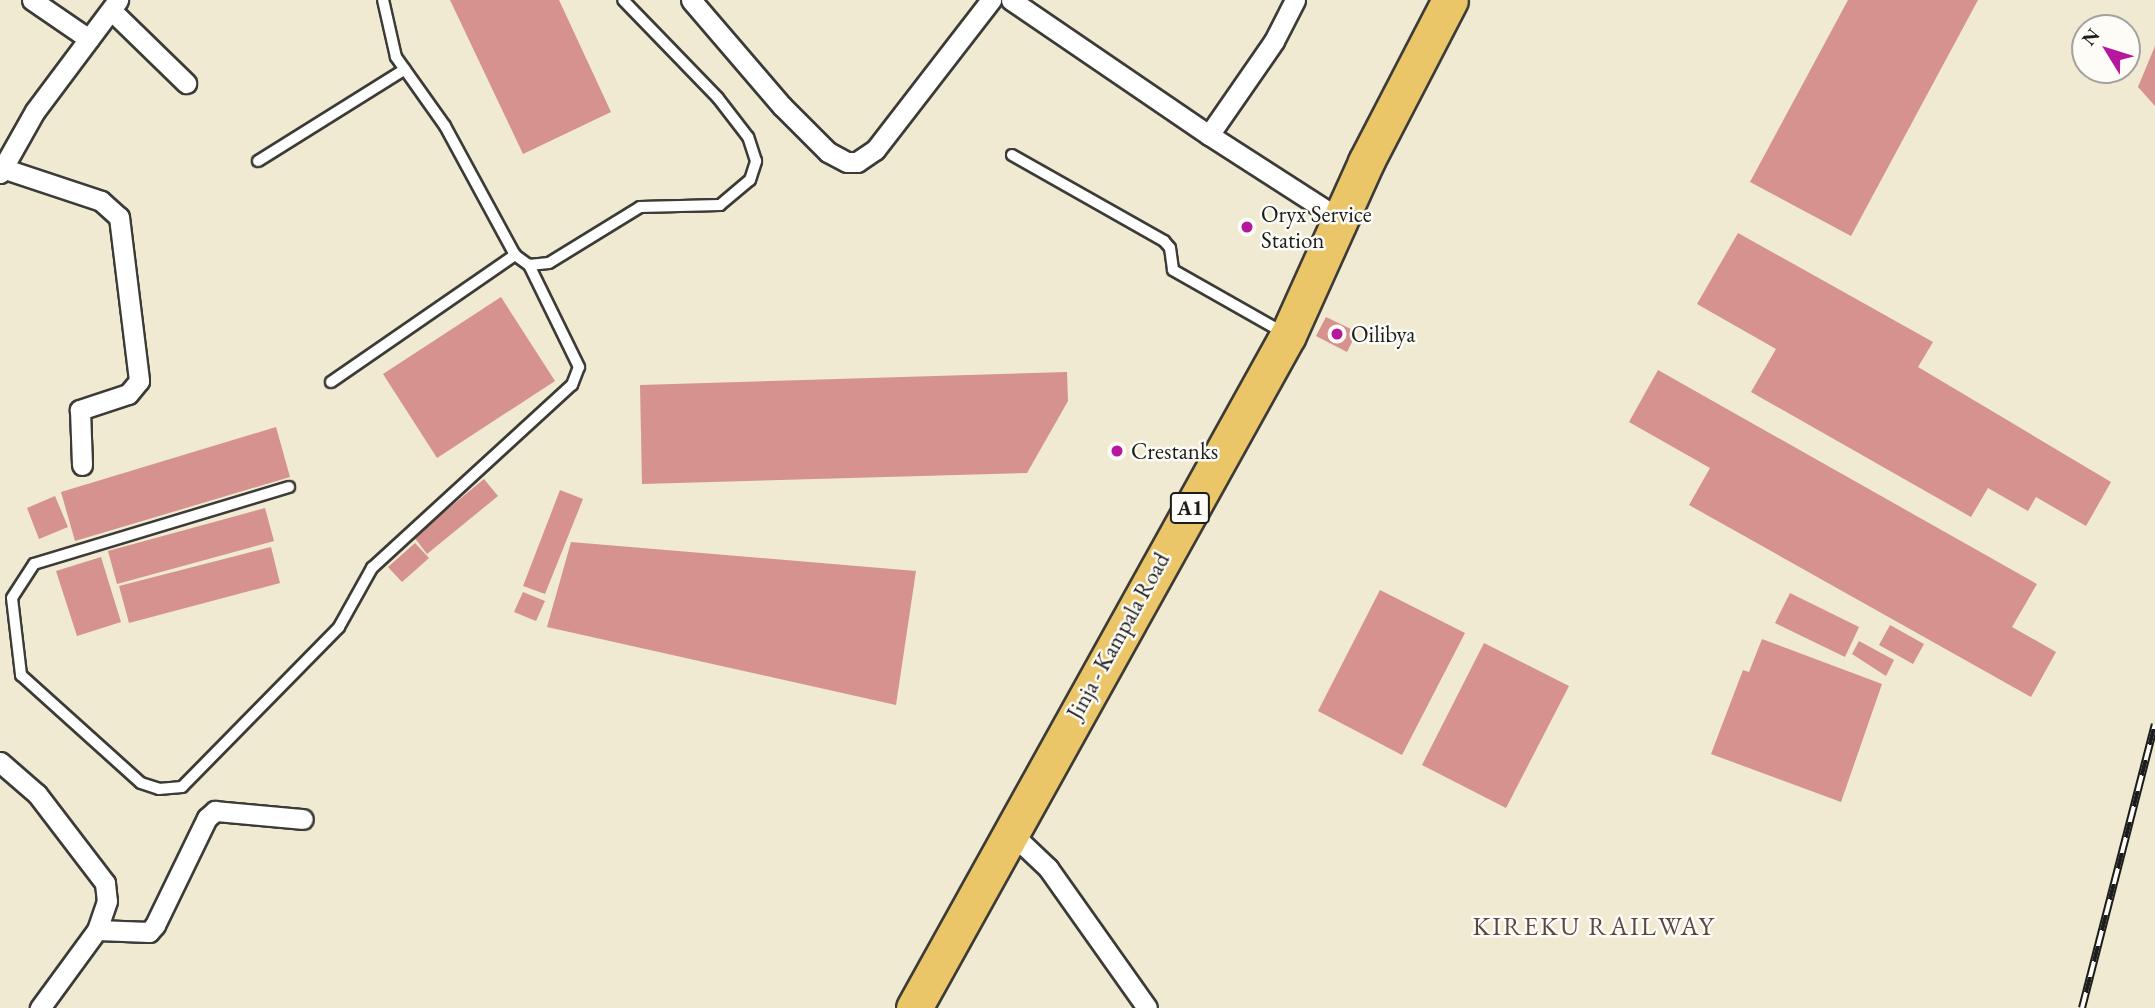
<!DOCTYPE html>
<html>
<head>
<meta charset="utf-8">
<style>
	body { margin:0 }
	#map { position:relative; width:2155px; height:1008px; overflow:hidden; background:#efead1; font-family:"EB Garamond",serif }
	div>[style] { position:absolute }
	.building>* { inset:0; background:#d5928f }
	.roads { filter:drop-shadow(2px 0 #3c3b37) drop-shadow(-2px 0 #3c3b37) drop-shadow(0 2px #3c3b37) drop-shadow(0 -2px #3c3b37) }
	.lane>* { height:10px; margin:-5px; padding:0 5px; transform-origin:5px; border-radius:5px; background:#fff }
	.street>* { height:19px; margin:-9.5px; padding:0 9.5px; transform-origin:9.5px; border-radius:9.5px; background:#fff }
	.highway>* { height:35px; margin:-17.5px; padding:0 17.5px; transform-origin:17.5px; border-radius:17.5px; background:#ebc669 }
	.rail>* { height:8px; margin-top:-4px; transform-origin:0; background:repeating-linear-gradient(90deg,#fdfcf7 0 16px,#1c1c1c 0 32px); box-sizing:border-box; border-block:2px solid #1c1c1c }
	.dots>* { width:19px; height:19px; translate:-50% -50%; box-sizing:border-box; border:4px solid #fdfcf7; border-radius:50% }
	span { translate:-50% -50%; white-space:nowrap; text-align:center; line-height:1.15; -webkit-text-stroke:5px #fdfcf7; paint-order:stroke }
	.shield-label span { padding:2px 5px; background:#fdfcf7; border:2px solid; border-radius:5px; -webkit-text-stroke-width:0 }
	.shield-label { font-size:21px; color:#1c1c1c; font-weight:700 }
	.poi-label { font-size:23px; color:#1c1c1c }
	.left { translate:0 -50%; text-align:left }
	.street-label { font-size:23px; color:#1c1c1c }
	.quarter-label { font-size:26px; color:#5d4544; letter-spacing:2px }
	.north { position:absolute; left:2071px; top:14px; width:70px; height:70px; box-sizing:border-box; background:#fdfcf7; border:2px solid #a3a29f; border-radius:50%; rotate:308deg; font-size:19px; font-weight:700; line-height:28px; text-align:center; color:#1c1c1c }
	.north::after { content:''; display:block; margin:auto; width:24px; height:32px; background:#b5179e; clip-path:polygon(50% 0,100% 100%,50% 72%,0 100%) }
</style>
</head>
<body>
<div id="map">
	<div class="building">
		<div style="clip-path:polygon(450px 0,559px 0,611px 112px,523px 154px)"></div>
		<div style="clip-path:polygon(1848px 0,1978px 0,1851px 236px,1750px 182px)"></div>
		<div style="clip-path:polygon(2155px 46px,2155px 106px,2138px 87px)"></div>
		<div style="clip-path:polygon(1738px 233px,1933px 342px,1918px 367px,2111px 482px,2086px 526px,2036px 497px,2028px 511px,1988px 488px,1971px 517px,1751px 392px,1776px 349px,1697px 304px)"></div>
		<div style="clip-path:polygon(501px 297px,555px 381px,437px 458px,383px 374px)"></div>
		<div style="clip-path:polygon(1326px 317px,1357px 332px,1347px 352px,1316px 336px)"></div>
		<div style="clip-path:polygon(1658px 370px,2037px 584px,2012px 627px,2056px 652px,2031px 697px,1689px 505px,1710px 468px,1629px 422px)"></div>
		<div style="clip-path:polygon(1067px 372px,1068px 401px,1027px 473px,642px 484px,640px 385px)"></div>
		<div style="clip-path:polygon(276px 427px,290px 477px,75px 541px,61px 492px)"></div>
		<div style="clip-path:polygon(484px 479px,498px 496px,427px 554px,414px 537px)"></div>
		<div style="clip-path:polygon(560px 490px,583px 499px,545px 594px,523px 586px)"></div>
		<div style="clip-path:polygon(55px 496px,68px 527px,39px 539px,27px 508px)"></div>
		<div style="clip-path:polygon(265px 508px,274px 541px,117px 584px,108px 551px)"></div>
		<div style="clip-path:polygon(571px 542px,916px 571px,896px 705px,547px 627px)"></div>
		<div style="clip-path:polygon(415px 543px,429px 558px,402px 582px,388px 567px)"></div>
		<div style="clip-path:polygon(271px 547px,280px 583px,129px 623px,119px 586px)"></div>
		<div style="clip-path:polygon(101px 557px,121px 622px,77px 636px,56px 571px)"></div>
		<div style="clip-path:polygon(1380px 590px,1465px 633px,1402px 755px,1318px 711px)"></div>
		<div style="clip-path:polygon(523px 592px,545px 601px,536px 621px,514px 612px)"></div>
		<div style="clip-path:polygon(1790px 593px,1859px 627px,1845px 657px,1775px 623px)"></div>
		<div style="clip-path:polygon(1890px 625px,1924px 644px,1913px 664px,1879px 645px)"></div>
		<div style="clip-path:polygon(1762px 639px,1882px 684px,1841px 802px,1711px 754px,1743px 670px,1749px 672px)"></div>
		<div style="clip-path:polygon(1859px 641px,1894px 660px,1886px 676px,1852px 654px)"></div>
		<div style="clip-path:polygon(1484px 643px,1569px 686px,1506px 808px,1422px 765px)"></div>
	</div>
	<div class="roads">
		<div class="lane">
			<div style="left:1012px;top:155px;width:175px;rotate:29.5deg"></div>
			<div style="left:1164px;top:241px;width:9px;rotate:49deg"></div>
			<div style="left:1170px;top:248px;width:22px;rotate:82deg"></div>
			<div style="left:1173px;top:270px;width:128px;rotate:29.6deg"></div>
			<div style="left:258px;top:161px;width:173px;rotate:-32deg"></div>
			<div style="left:515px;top:255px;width:17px;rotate:36deg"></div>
			<div style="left:529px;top:265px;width:20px;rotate:-6deg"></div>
			<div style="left:549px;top:263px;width:107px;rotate:-31.6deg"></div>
			<div style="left:640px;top:207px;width:80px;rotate:-1.4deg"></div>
			<div style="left:720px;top:205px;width:39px;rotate:-40deg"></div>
			<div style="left:750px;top:180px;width:20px;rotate:-72deg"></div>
			<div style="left:756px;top:161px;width:25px;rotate:-108deg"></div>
			<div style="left:748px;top:137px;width:49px;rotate:-127.6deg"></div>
			<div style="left:718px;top:98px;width:136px;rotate:-134.1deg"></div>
			<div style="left:331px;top:382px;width:224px;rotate:-34.6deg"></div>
			<div style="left:515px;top:255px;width:147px;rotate:-118.5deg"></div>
			<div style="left:445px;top:126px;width:85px;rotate:-125.4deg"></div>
			<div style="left:396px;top:57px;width:58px;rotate:-102.8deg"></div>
			<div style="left:289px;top:487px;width:266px;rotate:163.2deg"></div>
			<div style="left:34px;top:564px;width:40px;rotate:122.9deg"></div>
			<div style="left:12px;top:598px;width:78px;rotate:83.3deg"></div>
			<div style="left:21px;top:675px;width:161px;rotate:42deg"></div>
			<div style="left:141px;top:783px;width:19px;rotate:18deg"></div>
			<div style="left:159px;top:789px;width:23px;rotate:-5deg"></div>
			<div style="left:182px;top:787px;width:224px;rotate:-45.5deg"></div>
			<div style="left:339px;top:627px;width:68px;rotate:-60.8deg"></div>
			<div style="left:372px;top:568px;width:271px;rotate:-42.5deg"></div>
			<div style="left:572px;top:385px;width:19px;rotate:-69deg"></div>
			<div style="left:579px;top:367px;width:114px;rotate:-116.1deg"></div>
		</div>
		<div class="street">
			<div style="left:32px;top:0;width:69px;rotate:34.4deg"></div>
			<div style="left:691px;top:0;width:140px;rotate:49.4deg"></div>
			<div style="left:782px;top:106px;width:65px;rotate:45deg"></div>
			<div style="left:828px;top:152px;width:21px;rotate:28deg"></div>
			<div style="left:847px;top:162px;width:10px"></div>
			<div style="left:857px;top:162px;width:22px;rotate:-34deg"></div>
			<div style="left:875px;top:150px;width:190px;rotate:-52.3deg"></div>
			<div style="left:1011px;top:0;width:240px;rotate:34.3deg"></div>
			<div style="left:1209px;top:135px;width:114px;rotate:-55.3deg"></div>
			<div style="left:1274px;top:41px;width:46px;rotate:-62.9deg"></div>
			<div style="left:111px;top:10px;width:105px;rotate:44.2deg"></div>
			<div style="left:1209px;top:135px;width:156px;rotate:32.7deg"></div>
			<div style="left:2px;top:168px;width:104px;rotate:18.4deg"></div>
			<div style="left:101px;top:201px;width:24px;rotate:42deg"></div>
			<div style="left:119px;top:217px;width:165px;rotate:83deg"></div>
			<div style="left:139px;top:381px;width:17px;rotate:130deg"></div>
			<div style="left:128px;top:394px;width:51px;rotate:161.6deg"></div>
			<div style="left:80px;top:410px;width:55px;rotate:87.9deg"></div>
			<div style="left:0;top:173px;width:71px;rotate:-60.6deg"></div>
			<div style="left:35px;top:111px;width:139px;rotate:-53.2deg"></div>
			<div style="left:0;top:762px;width:49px;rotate:40.9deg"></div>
			<div style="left:37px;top:794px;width:112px;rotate:52.6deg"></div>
			<div style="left:105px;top:883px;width:18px;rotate:84deg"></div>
			<div style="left:107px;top:901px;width:31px;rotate:109deg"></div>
			<div style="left:97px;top:930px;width:97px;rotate:126.2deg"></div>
			<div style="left:1009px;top:831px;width:54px;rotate:43.5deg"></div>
			<div style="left:1048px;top:868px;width:171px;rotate:54.7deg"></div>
			<div style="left:97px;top:930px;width:52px;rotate:2.2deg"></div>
			<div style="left:149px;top:932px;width:9px;rotate:-49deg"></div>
			<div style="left:155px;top:925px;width:119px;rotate:-64.1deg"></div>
			<div style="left:207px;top:818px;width:11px;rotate:-41deg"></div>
			<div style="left:215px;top:811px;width:88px;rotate:5.2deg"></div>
		</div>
		<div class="highway">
			<div style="left:914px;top:1008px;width:770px;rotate:-60.94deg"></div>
			<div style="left:1288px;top:335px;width:190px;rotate:-65.7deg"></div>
			<div style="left:1366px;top:162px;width:182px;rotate:-62.6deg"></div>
		</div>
	</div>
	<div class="rail">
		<div style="left:2082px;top:1008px;width:293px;rotate:-75.6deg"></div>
	</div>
	<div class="dots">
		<div style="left:1247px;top:227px;background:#b5179e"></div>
		<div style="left:1337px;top:334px;background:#b5179e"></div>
		<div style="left:1117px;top:451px;background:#b5179e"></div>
	</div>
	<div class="shield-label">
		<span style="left:1190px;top:508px">A1</span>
	</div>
	<div class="poi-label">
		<span class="left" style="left:1261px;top:227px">Oryx Service<br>Station</span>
		<span class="left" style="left:1351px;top:334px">Oilibya</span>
		<span class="left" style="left:1131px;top:451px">Crestanks</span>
	</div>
	<div class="street-label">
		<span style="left:1118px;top:636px;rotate:-61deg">Jinja - Kampala Road</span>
	</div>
	<div class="quarter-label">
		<span style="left:1594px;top:927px">KIREKU RAILWAY</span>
	</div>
	<div class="north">N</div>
</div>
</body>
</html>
